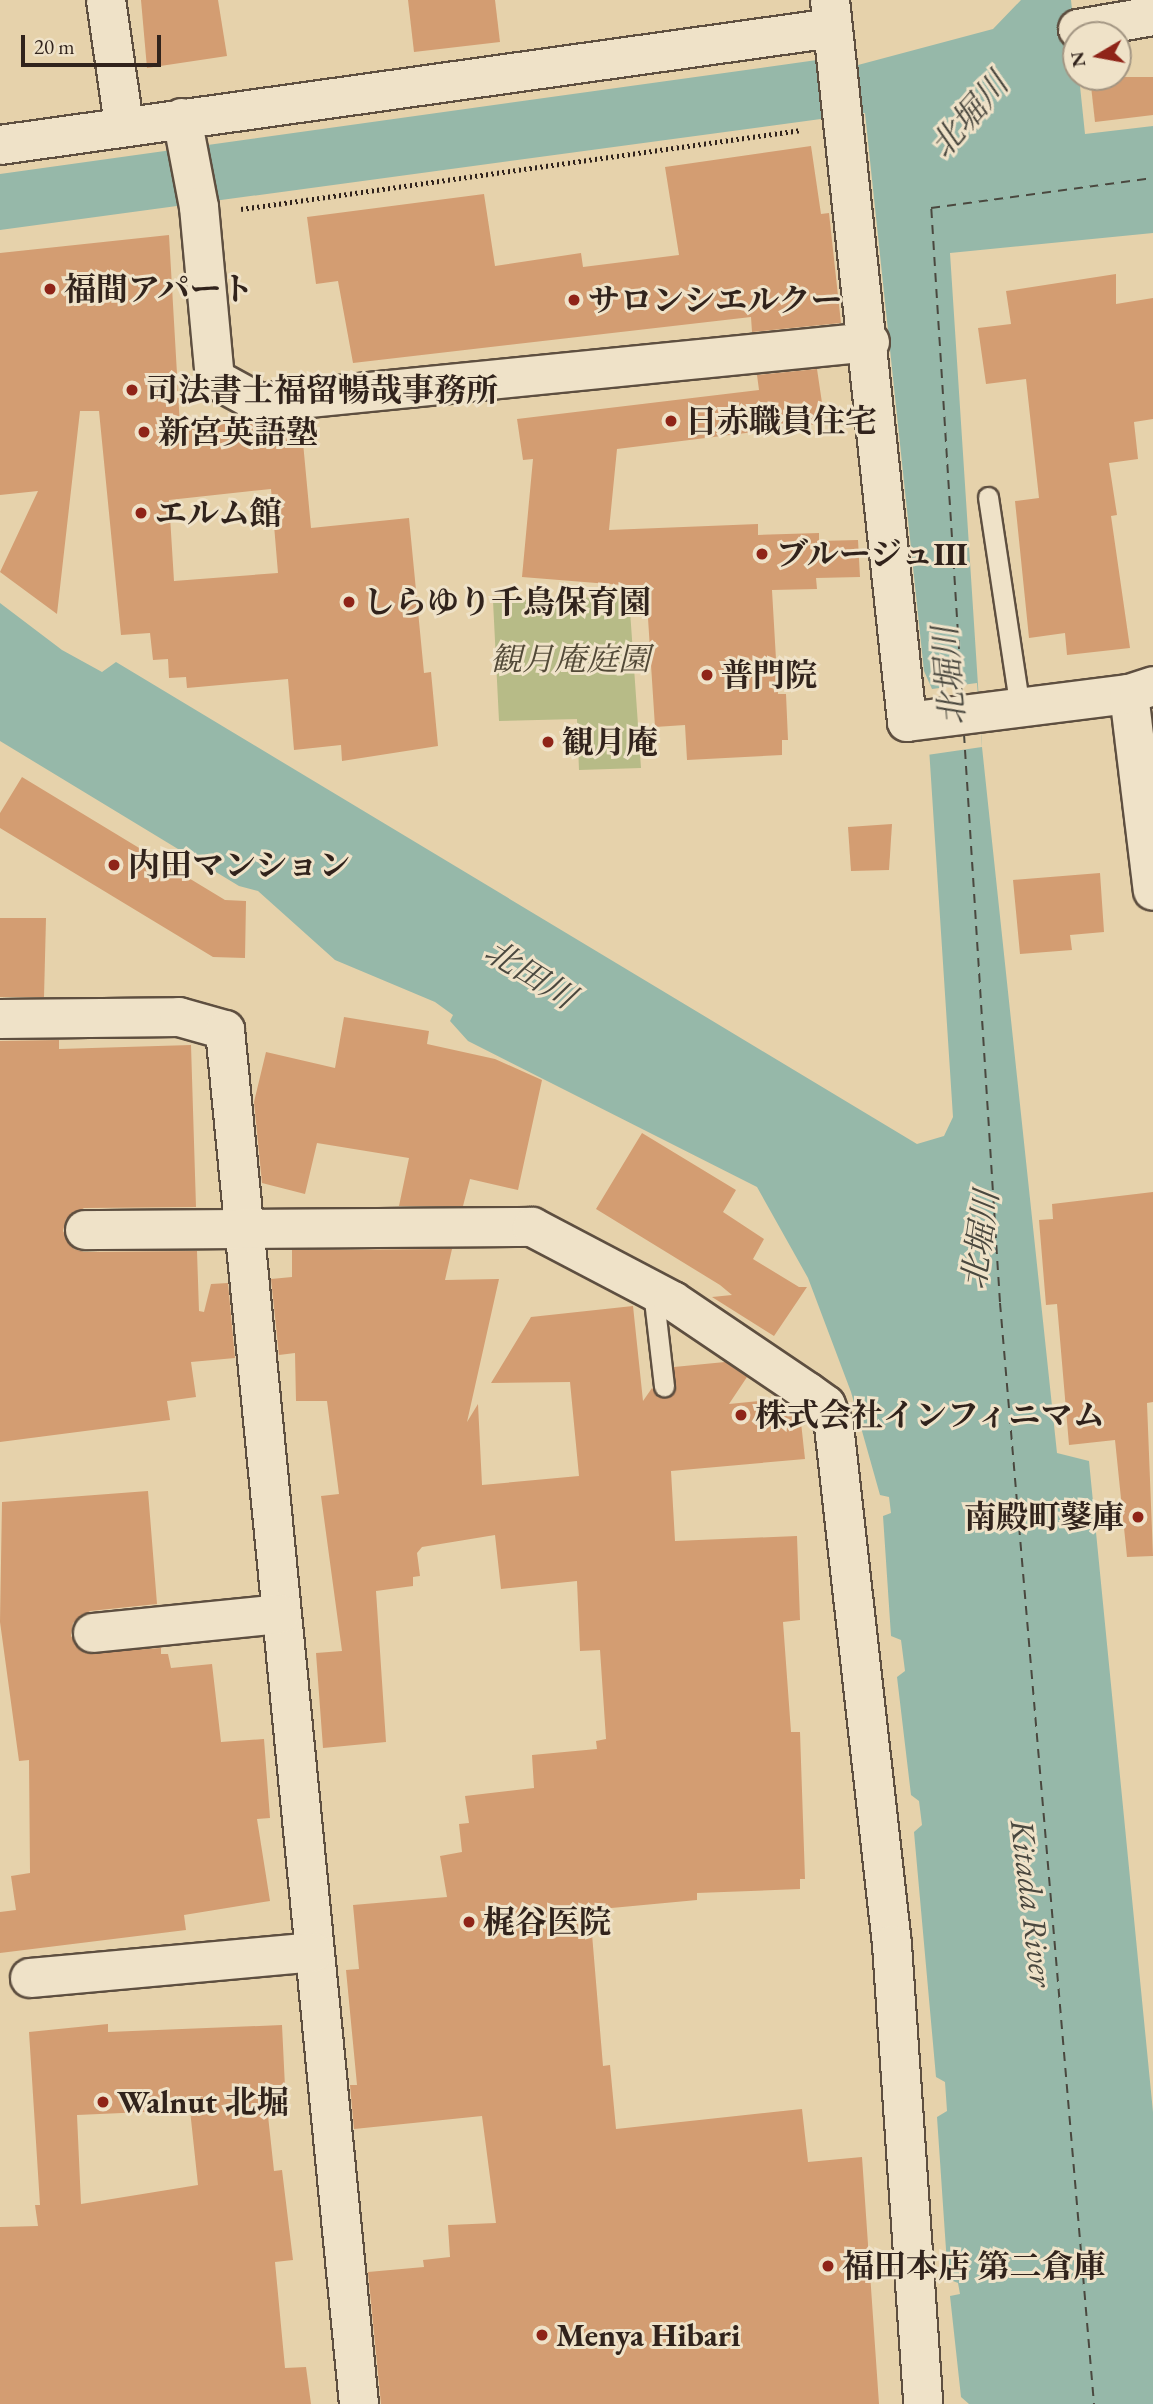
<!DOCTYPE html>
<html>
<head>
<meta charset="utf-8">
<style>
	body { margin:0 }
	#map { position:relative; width:1153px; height:2404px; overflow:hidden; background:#e6d2ab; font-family:"EB Garamond","Noto Serif JP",serif }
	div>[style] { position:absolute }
	.green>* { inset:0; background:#b7bb87 }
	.water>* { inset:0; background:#96b8a9 }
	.pier>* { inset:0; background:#e6d2ab }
	.ferry>* { height:2px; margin-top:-1px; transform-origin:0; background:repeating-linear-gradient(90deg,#4a483f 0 9px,transparent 0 16px) }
	.building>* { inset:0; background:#d39d72 }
	.path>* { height:4.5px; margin-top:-2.25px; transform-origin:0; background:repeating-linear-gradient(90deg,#31231c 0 2px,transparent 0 5.5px) }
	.roads { filter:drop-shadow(2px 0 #5e4f40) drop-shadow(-2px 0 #5e4f40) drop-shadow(0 2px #5e4f40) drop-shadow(0 -2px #5e4f40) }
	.lane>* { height:19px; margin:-9.5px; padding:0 9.5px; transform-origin:9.5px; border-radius:9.5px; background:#efe2c8 }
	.street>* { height:38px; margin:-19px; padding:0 19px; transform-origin:19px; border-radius:19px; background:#efe2c8 }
	.secondary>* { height:38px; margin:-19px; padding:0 19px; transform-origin:19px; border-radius:19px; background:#efe2c8 }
	.dots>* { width:19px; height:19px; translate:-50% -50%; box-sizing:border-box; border:4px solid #efe2c8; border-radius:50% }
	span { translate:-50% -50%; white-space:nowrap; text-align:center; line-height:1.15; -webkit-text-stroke:6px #efe2c8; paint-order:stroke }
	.poi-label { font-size:32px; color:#31231c; font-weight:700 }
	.left { translate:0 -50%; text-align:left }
	.right { translate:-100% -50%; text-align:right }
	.park-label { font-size:32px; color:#524937; font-style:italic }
	.water-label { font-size:33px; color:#4a483f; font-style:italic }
	.north { position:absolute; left:1062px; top:21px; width:70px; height:70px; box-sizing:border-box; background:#efe2c8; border:2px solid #a39683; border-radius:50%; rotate:260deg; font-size:19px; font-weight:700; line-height:28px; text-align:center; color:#31231c }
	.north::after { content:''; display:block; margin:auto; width:24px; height:32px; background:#8f2418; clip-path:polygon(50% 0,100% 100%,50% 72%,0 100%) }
	.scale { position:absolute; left:21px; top:35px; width:140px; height:32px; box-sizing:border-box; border:4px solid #31231c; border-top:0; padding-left:9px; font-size:21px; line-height:24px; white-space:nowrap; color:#31231c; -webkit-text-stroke:5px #efe2c8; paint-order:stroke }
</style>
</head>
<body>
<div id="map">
	<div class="green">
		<div style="clip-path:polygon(629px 596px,641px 768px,579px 770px,577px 719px,499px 721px,493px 601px)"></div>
	</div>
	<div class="water">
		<div style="clip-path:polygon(1021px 0,1071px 0,1085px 134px,1153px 126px,1153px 233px,950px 253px,982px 747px,1057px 1453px,1089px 1461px,1153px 2112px,1153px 2404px,969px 2404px,961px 2397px,950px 2296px,960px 2294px,958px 2283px,948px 2279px,937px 2117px,947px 2111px,945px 2082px,936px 2077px,914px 1832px,922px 1825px,919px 1801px,911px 1795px,897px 1677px,905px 1671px,901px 1640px,891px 1636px,883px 1516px,891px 1513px,889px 1497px,880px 1495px,851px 1392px,808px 1278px,757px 1187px,468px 1041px,450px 1021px,453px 1015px,435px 1002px,335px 960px,258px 891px,239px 886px,0 741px,0 603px,62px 650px,102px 672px,116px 662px,917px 1144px,944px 1136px,953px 1117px,924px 671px,865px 113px,0 230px,0 174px,817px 60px,858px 65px,993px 29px)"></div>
	</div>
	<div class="pier">
		<div style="clip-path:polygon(924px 671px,932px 689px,977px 683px,982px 747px,927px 755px)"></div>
	</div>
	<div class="ferry">
		<div style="left:962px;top:697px;width:490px;rotate:-93.6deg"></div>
		<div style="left:931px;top:208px;width:224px;rotate:-7.7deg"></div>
		<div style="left:964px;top:734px;width:570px;rotate:86.38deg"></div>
		<div style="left:1000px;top:1303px;width:1105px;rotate:85.12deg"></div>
	</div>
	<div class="building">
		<div style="clip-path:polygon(141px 0,218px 0,227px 56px,147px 68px)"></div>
		<div style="clip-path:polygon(408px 0,495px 0,500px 42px,414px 52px)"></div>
		<div style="clip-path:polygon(1090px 77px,1153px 77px,1153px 115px,1095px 122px)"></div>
		<div style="clip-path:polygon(811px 146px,821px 214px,829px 213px,841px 323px,752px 332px,751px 317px,353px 363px,338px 281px,316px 284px,307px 217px,484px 194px,495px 266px,581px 253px,583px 267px,679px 255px,665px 167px)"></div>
		<div style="clip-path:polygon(evenodd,169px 235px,180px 426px,301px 421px,311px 528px,409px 518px,424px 673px,431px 672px,438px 746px,342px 761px,341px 745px,294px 750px,288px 679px,187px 688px,186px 677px,169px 678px,168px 659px,153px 660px,150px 633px,121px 635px,99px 411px,80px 411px,57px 614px,0 572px,38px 491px,0 495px,0 253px,169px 235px,271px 489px,278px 573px,174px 581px,169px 500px,271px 489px)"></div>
		<div style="clip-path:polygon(1116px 274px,1116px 304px,1153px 298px,1153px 419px,1134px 422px,1138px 459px,1109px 463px,1117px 515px,1111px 516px,1130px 648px,1067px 655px,1065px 633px,1029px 638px,1015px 501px,1039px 498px,1026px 379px,986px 384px,978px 328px,1011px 324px,1006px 291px)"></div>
		<div style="clip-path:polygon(817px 369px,825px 423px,617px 449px,609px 530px,758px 524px,758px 535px,819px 533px,819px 541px,858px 540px,860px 577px,816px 578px,817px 589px,772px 590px,778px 694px,786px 694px,788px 740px,782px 740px,782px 755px,687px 760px,685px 725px,655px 727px,646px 587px,522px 577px,533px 459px,523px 460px,517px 419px,759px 390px,757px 375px)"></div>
		<div style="clip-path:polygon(22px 777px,225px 900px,246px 901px,245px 958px,213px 957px,0 828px,0 813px)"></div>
		<div style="clip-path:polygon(892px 824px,889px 870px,851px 871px,848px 827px)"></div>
		<div style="clip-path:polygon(1100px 873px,1104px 932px,1070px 935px,1072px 950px,1020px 954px,1013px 880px)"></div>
		<div style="clip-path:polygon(0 918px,46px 918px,44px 997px,0 997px)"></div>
		<div style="clip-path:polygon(344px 1017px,429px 1031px,427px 1044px,495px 1059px,542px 1080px,518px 1190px,470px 1179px,463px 1206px,399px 1206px,409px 1158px,317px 1143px,305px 1194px,262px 1183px,254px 1102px,266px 1052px,335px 1068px)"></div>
		<div style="clip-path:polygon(59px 1040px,59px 1049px,191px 1045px,196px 1207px,84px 1208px,66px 1219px,63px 1231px,74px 1249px,84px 1252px,197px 1251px,199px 1311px,204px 1312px,211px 1284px,228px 1283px,235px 1358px,191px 1362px,196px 1397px,167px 1401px,170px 1420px,0 1442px,0 1041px)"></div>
		<div style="clip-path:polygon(642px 1133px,736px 1190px,723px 1212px,764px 1239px,753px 1259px,799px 1287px,807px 1287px,774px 1336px,712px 1297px,732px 1295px,720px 1285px,596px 1209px)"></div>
		<div style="clip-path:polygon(1153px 1192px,1153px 1402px,1147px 1403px,1153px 1556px,1127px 1557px,1115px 1440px,1069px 1445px,1057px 1304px,1046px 1305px,1039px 1220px,1053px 1219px,1052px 1204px)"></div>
		<div style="clip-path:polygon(452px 1249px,445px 1280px,499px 1279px,467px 1422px,478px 1404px,482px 1485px,579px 1476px,570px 1382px,491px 1383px,531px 1317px,633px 1306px,643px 1401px,652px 1388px,660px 1397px,672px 1395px,674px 1367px,725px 1362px,747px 1377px,729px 1404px,779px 1399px,783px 1411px,800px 1413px,805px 1459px,671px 1471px,675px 1541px,797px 1536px,800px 1620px,783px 1622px,791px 1732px,800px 1732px,805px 1879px,800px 1879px,800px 1889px,697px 1893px,697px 1900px,590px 1910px,603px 2066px,610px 2065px,616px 2129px,802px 2109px,808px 2162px,862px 2157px,879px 2404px,381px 2404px,368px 2272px,424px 2267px,423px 2260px,450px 2257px,448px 2225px,496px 2223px,482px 2116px,354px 2129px,350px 2085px,357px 2085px,346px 1970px,359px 1969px,353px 1905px,447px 1897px,440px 1856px,462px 1852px,459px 1824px,469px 1823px,465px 1796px,534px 1788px,532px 1755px,597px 1749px,596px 1741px,606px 1739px,600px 1650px,580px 1651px,577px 1581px,501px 1589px,495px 1535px,422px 1547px,417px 1553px,420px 1576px,413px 1577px,413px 1586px,376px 1591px,386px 1742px,323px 1748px,316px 1653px,342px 1651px,321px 1496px,339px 1494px,327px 1401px,296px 1401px,295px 1353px,279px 1355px,271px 1279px,292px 1277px,292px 1250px)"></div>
		<div style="clip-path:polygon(148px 1491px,157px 1604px,90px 1611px,73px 1623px,71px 1636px,85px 1653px,161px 1648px,161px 1654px,168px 1654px,171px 1668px,212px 1664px,221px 1742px,264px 1739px,270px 1818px,257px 1819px,270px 1901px,184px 1915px,186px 1930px,0 1953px,0 1912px,16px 1910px,11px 1876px,30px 1873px,29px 1760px,19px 1761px,0 1622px,2px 1502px)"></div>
		<div style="clip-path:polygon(evenodd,108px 2024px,108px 2032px,282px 2025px,285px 2087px,265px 2088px,274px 2171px,282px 2170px,293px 2260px,275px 2262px,285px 2368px,306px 2367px,311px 2404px,0 2404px,0 2227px,38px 2226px,35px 2205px,40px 2205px,29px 2032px,108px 2024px,190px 2110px,198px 2185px,81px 2204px,77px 2115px,190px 2110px)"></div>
	</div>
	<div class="path">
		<div style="left:241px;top:209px;width:566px;rotate:-8.03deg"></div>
	</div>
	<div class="roads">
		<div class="lane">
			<div style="left:988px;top:497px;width:213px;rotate:81.4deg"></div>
			<div style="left:653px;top:1291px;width:96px;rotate:83.4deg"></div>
		</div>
		<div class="street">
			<div style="left:106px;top:0;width:126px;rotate:81.8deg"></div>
			<div style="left:1078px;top:29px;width:76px;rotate:-9.8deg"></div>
			<div style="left:182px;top:118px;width:91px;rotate:79.2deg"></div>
			<div style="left:199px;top:207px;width:173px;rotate:84.7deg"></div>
			<div style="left:215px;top:379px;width:50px;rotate:28.6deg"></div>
			<div style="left:259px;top:403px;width:614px;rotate:-5.7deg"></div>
			<div style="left:0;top:145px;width:841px;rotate:-8deg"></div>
			<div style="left:1129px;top:694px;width:198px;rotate:83.1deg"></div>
			<div style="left:0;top:1019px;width:179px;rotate:-0.6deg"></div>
			<div style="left:179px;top:1017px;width:48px;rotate:15.8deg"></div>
			<div style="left:225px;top:1030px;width:1381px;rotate:84.43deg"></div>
			<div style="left:85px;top:1230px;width:447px;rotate:-0.4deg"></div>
			<div style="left:532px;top:1227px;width:159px;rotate:27.7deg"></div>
			<div style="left:673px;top:1301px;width:163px;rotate:34deg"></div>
			<div style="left:93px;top:1633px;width:188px;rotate:-5.8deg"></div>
			<div style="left:30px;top:1978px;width:284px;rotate:-5.2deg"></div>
		</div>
		<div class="secondary">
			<div style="left:830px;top:0;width:726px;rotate:83.91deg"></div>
			<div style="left:907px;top:722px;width:224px;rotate:-7.2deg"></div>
			<div style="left:1129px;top:694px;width:25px;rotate:-18deg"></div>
			<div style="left:808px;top:1392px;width:22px;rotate:36deg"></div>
			<div style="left:826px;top:1405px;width:22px;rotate:69deg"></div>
			<div style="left:834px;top:1426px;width:522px;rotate:83.62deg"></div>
			<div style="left:892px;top:1945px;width:460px;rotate:86.1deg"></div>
		</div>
	</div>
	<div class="dots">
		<div style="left:50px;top:289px;background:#8f2418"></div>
		<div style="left:574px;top:300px;background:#8f2418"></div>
		<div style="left:132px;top:390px;background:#8f2418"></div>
		<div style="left:671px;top:421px;background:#8f2418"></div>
		<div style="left:144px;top:432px;background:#8f2418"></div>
		<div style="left:141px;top:513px;background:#8f2418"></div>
		<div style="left:762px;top:554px;background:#8f2418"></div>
		<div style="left:349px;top:602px;background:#8f2418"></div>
		<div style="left:707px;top:675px;background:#8f2418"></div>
		<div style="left:548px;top:742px;background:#8f2418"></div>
		<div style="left:114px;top:865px;background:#8f2418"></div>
		<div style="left:741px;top:1415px;background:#8f2418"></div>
		<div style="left:1138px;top:1517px;background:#8f2418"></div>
		<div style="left:469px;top:1922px;background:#8f2418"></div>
		<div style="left:103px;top:2102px;background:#8f2418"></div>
		<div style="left:828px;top:2266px;background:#8f2418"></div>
		<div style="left:542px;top:2335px;background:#8f2418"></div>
	</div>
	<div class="poi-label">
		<span class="left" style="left:64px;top:289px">福間アパート</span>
		<span class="left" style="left:588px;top:300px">サロンシエルクー</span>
		<span class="left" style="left:146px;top:390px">司法書士福留暢哉事務所</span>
		<span class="left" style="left:685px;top:421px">日赤職員住宅</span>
		<span class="left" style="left:158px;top:432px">新宮英語塾</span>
		<span class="left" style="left:155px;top:513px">エルム館</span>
		<span class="left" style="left:776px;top:554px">ブルージュⅢ</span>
		<span class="left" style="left:363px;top:602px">しらゆり千鳥保育園</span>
		<span class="left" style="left:721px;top:675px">普門院</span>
		<span class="left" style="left:562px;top:742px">観月庵</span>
		<span class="left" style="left:128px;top:865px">内田マンション</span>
		<span class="left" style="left:755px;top:1415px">株式会社インフィニマム</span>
		<span class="right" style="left:1124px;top:1517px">南殿町鼕庫</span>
		<span class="left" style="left:483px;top:1922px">梶谷医院</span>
		<span class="left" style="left:117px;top:2102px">Walnut 北堀</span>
		<span class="left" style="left:842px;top:2266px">福田本店 第二倉庫</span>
		<span class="left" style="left:556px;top:2335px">Menya Hibari</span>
	</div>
	<div class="park-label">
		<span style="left:570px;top:659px">観月庵庭園</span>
	</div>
	<div class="water-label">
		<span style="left:969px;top:115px;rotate:-49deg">北堀川</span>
		<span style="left:949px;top:676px;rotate:-95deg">北堀川</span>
		<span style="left:530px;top:974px;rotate:32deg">北田川</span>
		<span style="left:980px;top:1240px;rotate:-82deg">北堀川</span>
		<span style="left:1032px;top:1903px;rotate:83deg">Kitada River</span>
	</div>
	<div class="north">N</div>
	<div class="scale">20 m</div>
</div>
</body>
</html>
